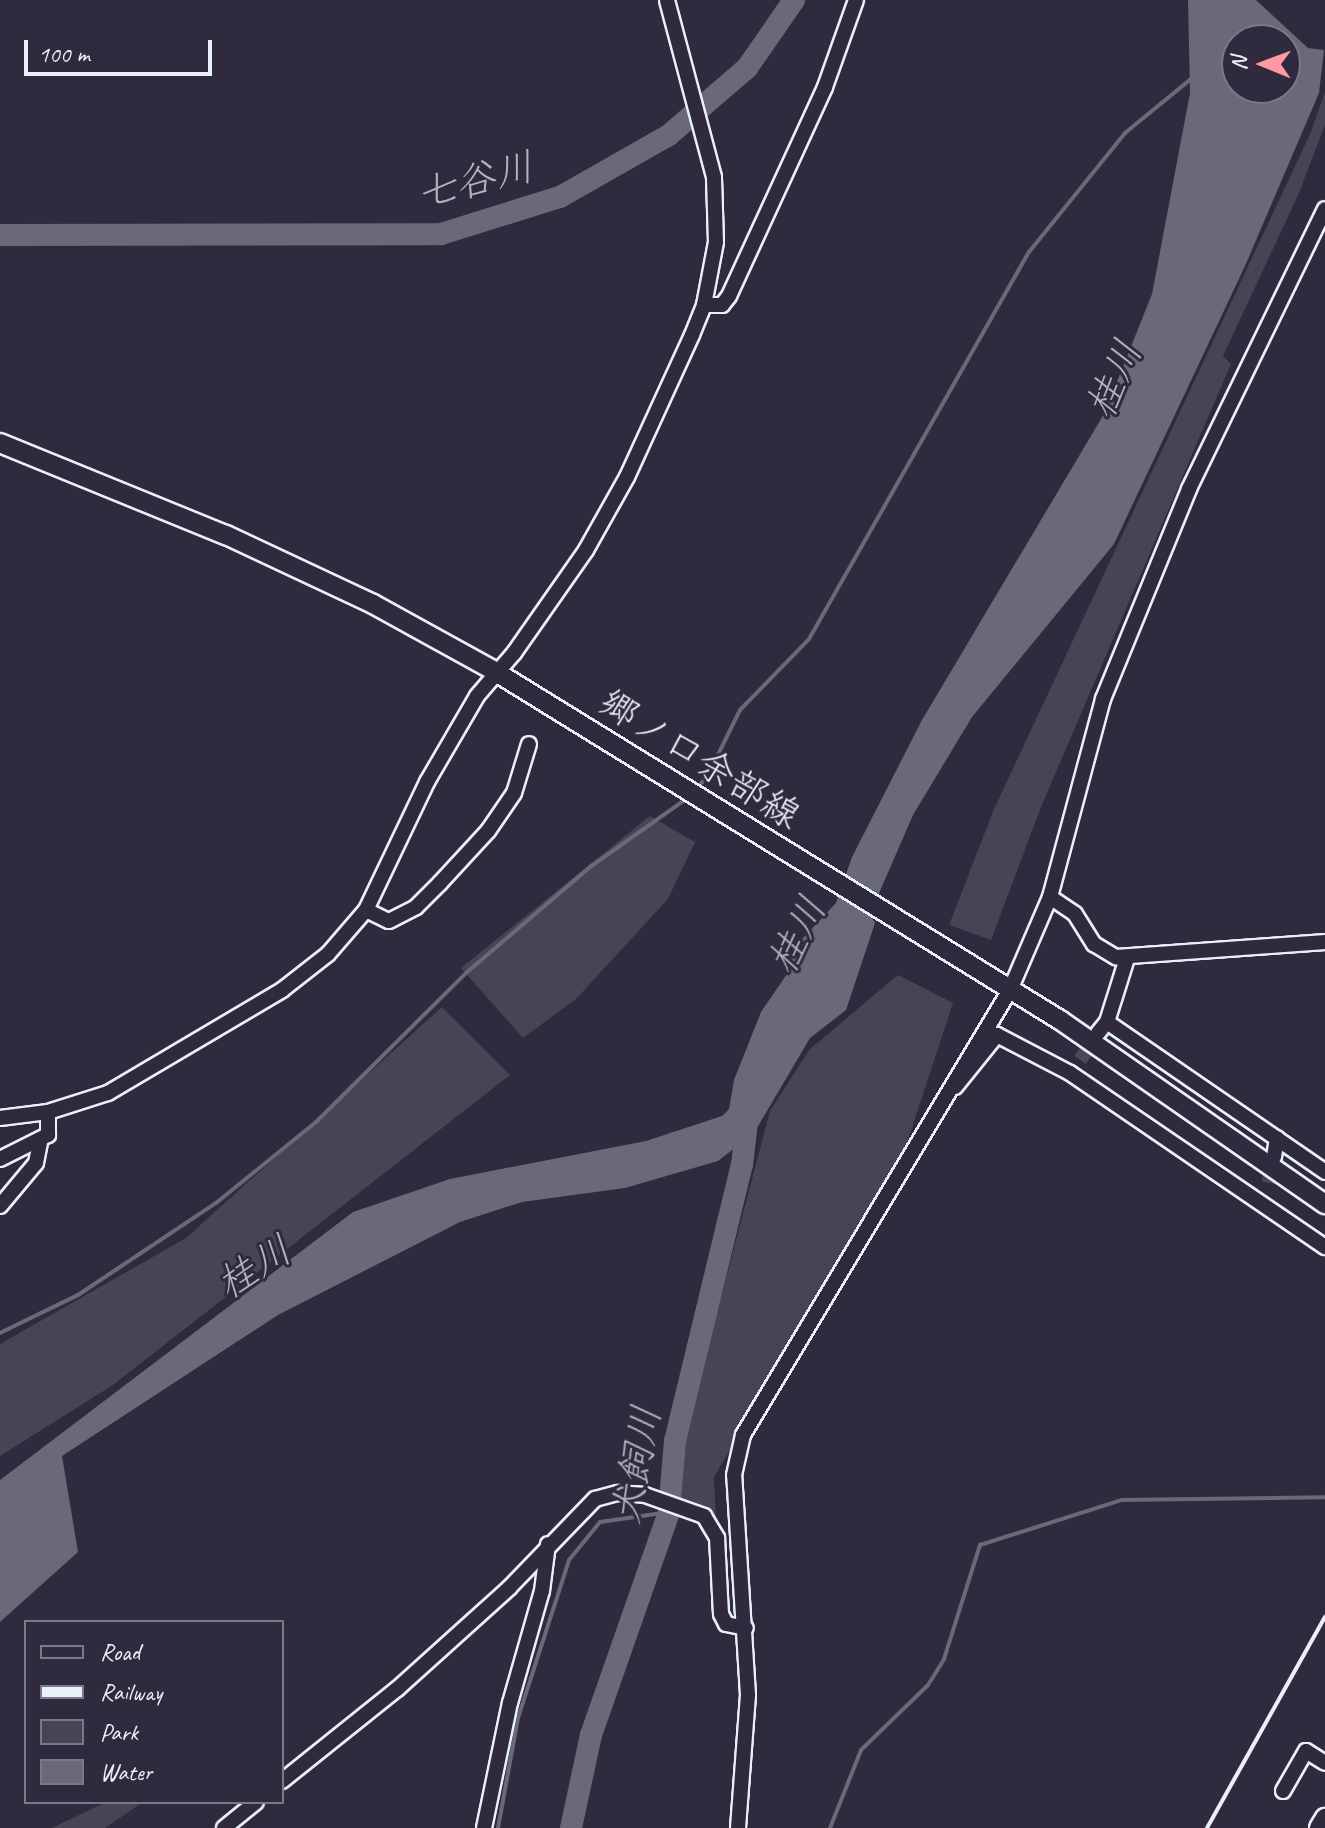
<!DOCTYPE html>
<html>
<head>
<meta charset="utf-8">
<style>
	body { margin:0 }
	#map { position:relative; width:1325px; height:1828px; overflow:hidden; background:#2f2a3d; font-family:Caveat,"Klee One",sans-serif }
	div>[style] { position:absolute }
	.green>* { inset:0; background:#464455 }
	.water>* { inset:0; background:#696978 }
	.stream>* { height:4px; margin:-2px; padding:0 2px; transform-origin:2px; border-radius:2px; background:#696978 }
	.river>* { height:22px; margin:-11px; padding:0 11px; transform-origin:11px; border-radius:11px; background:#696978 }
	.minor-tunnel>* { height:14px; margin-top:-7px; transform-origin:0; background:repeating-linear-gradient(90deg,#4b4859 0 14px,transparent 0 21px) }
	.roads { filter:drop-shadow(2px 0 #e8f1f8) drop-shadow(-2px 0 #e8f1f8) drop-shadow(0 2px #e8f1f8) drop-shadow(0 -2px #e8f1f8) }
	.minor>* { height:14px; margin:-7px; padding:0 7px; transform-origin:7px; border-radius:7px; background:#2f2a3d }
	.major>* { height:18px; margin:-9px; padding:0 9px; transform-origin:9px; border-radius:9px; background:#2f2a3d }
	.rail>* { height:4px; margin:-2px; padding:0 2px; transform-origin:2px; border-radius:2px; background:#e8f1f8 }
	span { translate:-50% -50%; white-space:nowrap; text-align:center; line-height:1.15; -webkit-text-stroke:6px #2f2a3d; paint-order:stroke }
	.street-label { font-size:38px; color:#e8f1f8 }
	.water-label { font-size:40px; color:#afb4be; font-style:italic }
	.legend { position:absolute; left:24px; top:1620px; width:260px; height:184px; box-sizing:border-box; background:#2f2a3d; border:2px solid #797a88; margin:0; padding:10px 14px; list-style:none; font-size:24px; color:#e8f1f8 }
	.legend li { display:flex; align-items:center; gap:16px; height:40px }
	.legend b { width:40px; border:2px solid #797a88 }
	.north { position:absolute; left:1221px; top:24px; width:80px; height:80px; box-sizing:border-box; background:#2f2a3d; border:2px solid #797a88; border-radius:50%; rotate:271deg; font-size:22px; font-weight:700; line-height:32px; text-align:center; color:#e8f1f8 }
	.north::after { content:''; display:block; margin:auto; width:28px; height:36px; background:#ff9aa2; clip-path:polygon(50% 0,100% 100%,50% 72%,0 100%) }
	.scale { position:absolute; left:24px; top:40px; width:188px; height:36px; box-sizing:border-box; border:4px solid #e8f1f8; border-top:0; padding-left:10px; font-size:24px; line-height:28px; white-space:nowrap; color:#e8f1f8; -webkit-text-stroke:6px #2f2a3d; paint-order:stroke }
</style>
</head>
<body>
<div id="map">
	<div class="green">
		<div style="clip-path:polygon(1325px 92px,1325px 125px,1299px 193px,1223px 356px,1231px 364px,1041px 807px,991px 940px,949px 925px,994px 809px,1310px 134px)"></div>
		<div style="clip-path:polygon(650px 816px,695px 842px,668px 899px,576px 999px,523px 1038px,461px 968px)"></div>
		<div style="clip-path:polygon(898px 975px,953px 1003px,903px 1155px,714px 1477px,716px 1520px,681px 1498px,678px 1461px,770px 1111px,809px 1050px)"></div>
		<div style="clip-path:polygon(442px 1007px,510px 1075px,113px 1385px,0 1456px,0 1344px,186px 1238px)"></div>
		<div style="clip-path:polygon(106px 1802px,143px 1802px,105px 1828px,52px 1828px)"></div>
	</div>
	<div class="water">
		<div style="clip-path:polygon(evenodd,1188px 0,1256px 0,1308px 48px,1324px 50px,1319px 93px,1245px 266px,1114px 544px,972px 717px,913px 815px,870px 914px,875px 923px,846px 1010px,810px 1038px,754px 1133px,718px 1161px,625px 1188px,522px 1202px,460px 1222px,278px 1315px,62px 1456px,78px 1552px,0 1622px,0 1480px,353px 1212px,450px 1179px,646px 1141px,722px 1116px,729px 1109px,734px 1080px,761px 1012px,789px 971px,789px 953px,836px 903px,852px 857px,922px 720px,1104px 414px,1152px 294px,1190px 93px,1188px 0,1237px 40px,1285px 40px,1285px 88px,1237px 88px,1237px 40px)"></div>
	</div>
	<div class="stream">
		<div style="left:695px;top:791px;width:21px;rotate:-51deg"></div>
		<div style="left:708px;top:775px;width:72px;rotate:-63.8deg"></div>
		<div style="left:740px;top:710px;width:99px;rotate:-45.8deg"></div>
		<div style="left:809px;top:639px;width:445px;rotate:-60.4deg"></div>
		<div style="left:1029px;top:252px;width:153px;rotate:-51.1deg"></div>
		<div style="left:1125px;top:133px;width:85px;rotate:-39.3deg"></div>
		<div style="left:0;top:1333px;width:87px;rotate:-26deg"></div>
		<div style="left:78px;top:1295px;width:166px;rotate:-33.7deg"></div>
		<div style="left:216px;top:1203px;width:129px;rotate:-39deg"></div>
		<div style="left:316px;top:1122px;width:211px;rotate:-44.8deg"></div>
		<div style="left:466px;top:973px;width:163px;rotate:-40.5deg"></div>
		<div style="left:590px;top:867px;width:121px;rotate:-35.3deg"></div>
		<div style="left:498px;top:1828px;width:112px;rotate:-79.7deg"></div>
		<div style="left:518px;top:1718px;width:166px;rotate:-72.1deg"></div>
		<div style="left:569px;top:1560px;width:49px;rotate:-50.8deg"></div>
		<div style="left:600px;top:1522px;width:70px;rotate:-8.2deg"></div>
		<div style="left:830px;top:1828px;width:84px;rotate:-68.3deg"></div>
		<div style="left:861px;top:1750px;width:93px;rotate:-44.1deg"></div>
		<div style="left:928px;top:1685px;width:31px;rotate:-58deg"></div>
		<div style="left:944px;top:1659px;width:120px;rotate:-72.5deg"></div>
		<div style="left:980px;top:1545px;width:149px;rotate:-17.6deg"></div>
		<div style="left:1122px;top:1500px;width:203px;rotate:-0.8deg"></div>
	</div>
	<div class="river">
		<div style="left:0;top:235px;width:441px;rotate:-0.1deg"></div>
		<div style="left:441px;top:234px;width:125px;rotate:-17.3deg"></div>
		<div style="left:560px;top:197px;width:125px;rotate:-29.6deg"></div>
		<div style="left:669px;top:135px;width:103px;rotate:-40.7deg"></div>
		<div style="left:747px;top:68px;width:83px;rotate:-55.3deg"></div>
		<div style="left:571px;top:1828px;width:95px;rotate:-77.9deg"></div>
		<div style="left:591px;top:1735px;width:236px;rotate:-70.7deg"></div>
		<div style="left:669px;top:1512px;width:71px;rotate:-85.2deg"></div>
		<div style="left:675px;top:1441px;width:284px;rotate:-76.4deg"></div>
		<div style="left:742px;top:1165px;width:52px;rotate:-83.4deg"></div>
	</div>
	<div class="minor-tunnel">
		<div style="left:1080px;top:1060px;width:28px;rotate:-55deg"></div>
		<div style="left:1269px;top:1183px;width:25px;rotate:-79deg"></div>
	</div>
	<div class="roads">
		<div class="minor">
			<div style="left:704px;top:305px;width:18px"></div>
			<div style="left:722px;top:305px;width:11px;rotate:-52deg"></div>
			<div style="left:729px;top:296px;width:230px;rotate:-65.3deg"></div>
			<div style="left:825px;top:87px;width:92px;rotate:-70.4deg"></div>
			<div style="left:1050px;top:897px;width:30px;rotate:34deg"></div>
			<div style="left:1075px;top:914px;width:36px;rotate:58deg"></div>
			<div style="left:1094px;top:944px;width:26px;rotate:31deg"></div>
			<div style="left:1116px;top:957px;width:210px;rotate:-4.1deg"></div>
			<div style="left:366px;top:910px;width:25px;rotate:26deg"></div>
			<div style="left:389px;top:921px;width:30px;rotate:-27deg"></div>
			<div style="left:416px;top:907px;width:34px;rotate:-45deg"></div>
			<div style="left:440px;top:883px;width:71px;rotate:-47.3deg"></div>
			<div style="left:488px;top:831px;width:46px;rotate:-55.6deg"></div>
			<div style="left:514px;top:793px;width:51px;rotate:-73deg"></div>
			<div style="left:1107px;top:1022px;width:265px;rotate:34.5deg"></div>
			<div style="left:1098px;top:1033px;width:14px;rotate:-51deg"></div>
			<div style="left:1107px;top:1022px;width:67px;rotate:-72.6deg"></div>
			<div style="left:955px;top:1087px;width:67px;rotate:-51.1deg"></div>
			<div style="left:997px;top:1035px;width:82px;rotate:27.5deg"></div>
			<div style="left:1070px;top:1073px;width:309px;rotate:34.3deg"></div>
			<div style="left:0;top:1118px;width:48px;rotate:-7.1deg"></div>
			<div style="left:48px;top:1112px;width:63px;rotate:-17.6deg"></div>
			<div style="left:108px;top:1093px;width:202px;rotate:-30.6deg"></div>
			<div style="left:282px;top:990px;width:58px;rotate:-38deg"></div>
			<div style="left:328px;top:954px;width:58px;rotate:-49.2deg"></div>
			<div style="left:366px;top:910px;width:142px;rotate:-64.5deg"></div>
			<div style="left:427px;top:782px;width:99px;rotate:-59.8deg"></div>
			<div style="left:477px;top:696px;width:57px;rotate:-49.3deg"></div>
			<div style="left:514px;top:653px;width:126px;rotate:-55deg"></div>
			<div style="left:586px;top:550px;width:84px;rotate:-60.7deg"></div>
			<div style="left:627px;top:477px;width:156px;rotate:-65.4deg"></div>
			<div style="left:692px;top:335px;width:32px;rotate:-68deg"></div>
			<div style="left:704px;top:305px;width:64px;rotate:-79.2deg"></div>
			<div style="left:716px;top:242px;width:65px;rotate:-91.8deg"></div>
			<div style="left:714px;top:177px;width:183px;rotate:-104.9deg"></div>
			<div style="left:1274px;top:1157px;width:19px;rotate:-81deg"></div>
			<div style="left:0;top:1159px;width:54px;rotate:-26.6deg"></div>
			<div style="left:48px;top:1135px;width:23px;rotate:-90deg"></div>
			<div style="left:0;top:1206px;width:56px;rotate:-50.1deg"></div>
			<div style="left:36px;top:1163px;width:20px;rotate:-79deg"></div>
			<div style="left:282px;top:1781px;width:147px;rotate:-38.7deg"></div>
			<div style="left:397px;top:1689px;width:151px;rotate:-42deg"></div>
			<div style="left:509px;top:1588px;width:124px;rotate:-46deg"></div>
			<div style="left:595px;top:1499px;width:24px;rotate:-15deg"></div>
			<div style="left:618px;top:1493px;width:27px;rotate:4deg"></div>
			<div style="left:645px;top:1495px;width:63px;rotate:19.6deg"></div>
			<div style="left:704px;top:1516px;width:26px;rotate:59deg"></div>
			<div style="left:717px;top:1538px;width:76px;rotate:87deg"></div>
			<div style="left:721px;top:1614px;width:11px;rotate:63deg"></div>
			<div style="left:726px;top:1624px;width:20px;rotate:11deg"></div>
			<div style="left:1283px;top:1791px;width:46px;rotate:-60.1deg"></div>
			<div style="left:1306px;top:1751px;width:22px;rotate:32deg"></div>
			<div style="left:224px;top:1828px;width:41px;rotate:-39.1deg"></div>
			<div style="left:484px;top:1828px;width:128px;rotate:-78.3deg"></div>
			<div style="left:510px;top:1703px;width:116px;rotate:-74.1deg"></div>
			<div style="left:542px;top:1591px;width:47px;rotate:-82.7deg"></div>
			<div style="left:738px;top:1828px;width:133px;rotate:-85.7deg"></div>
			<div style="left:748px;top:1695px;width:220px;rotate:-93.6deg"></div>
			<div style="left:734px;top:1475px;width:41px;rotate:-77.3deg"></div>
			<div style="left:743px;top:1435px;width:519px;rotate:-59.04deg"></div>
			<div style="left:1010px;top:990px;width:101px;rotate:-66.7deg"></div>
			<div style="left:1050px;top:897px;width:205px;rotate:-75deg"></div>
			<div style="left:1103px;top:699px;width:227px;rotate:-67.7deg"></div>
			<div style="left:1189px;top:489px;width:311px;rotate:-64.1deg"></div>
		</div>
		<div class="major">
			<div style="left:0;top:443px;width:244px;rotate:22.2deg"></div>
			<div style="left:226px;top:535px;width:162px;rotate:25.1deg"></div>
			<div style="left:373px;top:604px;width:141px;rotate:28.9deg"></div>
			<div style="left:496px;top:672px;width:663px;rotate:31.68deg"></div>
			<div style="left:1060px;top:1020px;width:323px;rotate:34.8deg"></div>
			<div style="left:1319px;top:1828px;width:12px;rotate:-59deg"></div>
		</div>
	</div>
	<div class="rail">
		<div style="left:1207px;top:1828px;width:242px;rotate:-60.8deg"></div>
	</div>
	<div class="street-label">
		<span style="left:700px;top:759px;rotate:32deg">郷ノ口余部線</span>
	</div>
	<div class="water-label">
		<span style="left:475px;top:180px;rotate:-14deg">七谷川</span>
		<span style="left:1114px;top:379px;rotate:-66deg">桂川</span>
		<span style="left:797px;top:935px;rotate:-63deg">桂川</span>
		<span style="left:254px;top:1267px;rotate:-32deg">桂川</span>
		<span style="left:636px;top:1465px;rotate:-79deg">犬飼川</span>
	</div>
	<ul class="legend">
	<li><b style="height:10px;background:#2f2a3d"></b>Road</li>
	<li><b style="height:10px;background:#e8f1f8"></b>Railway</li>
	<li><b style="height:22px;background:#464455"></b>Park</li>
	<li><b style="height:22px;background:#696978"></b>Water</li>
	</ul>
	<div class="north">N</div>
	<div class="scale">100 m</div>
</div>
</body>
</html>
